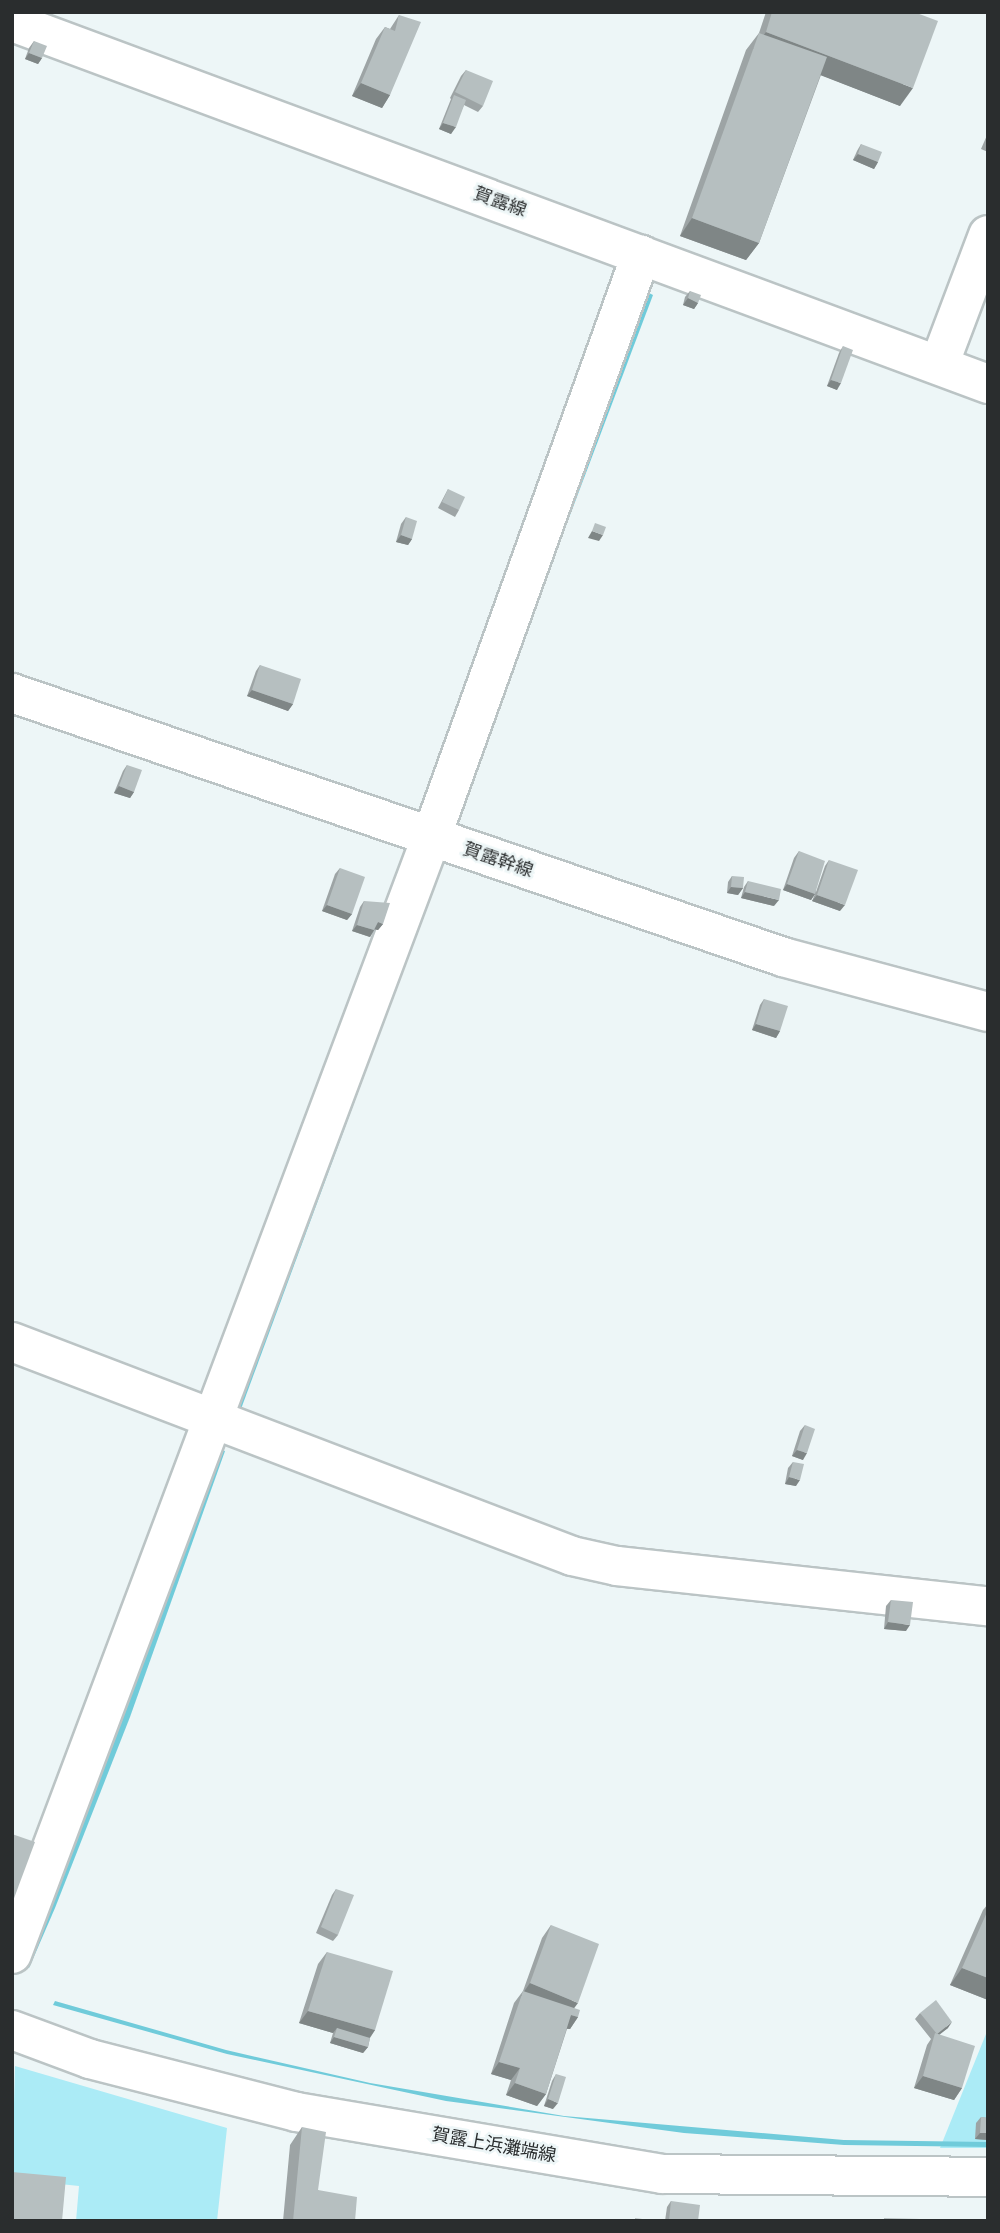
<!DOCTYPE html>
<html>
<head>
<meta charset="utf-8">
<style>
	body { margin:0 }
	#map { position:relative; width:1000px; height:2233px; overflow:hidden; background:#edf6f7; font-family:"Fira Sans","Noto Sans JP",sans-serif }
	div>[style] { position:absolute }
	.green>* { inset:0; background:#abebf6 }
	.water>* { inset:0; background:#70cbda }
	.roads { filter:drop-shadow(2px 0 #bbc4c5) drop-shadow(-2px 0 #bbc4c5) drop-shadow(0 2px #bbc4c5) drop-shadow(0 -2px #bbc4c5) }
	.minor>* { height:38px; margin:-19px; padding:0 19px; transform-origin:19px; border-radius:19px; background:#fff }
	.wall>* { inset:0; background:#9da4a5 }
	.shaded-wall>* { inset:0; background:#7f8686 }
	.building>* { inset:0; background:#b6bfc0 }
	span { translate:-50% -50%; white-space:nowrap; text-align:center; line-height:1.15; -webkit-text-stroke:5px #edf6f7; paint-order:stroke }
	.street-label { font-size:18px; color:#2a2d2e }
	.frame { position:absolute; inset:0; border:14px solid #2a2d2e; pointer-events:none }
</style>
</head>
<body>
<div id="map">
	<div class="green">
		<div style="clip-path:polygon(988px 2029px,988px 2148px,940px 2148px)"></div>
		<div style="clip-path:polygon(15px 2066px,227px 2128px,217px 2221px,76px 2221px,79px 2186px,12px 2179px)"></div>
	</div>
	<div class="water">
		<div style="clip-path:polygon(647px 292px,653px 295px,477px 762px)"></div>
		<div style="clip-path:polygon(416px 913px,423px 916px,241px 1409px,236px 1407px)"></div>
		<div style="clip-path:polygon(219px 1449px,225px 1451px,130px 1717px,55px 1908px,29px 1968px,24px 1965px)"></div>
		<div style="clip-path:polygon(55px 2001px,226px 2050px,370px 2083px,564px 2116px,844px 2140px,988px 2142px,988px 2147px,844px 2145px,684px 2133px,446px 2101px,227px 2054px,53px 2005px)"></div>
	</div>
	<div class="roads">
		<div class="minor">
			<div style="left:12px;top:22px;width:1041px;rotate:20.35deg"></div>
			<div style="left:939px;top:365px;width:139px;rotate:-69.3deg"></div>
			<div style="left:12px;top:693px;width:815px;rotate:18.9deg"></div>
			<div style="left:783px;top:957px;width:212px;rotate:15deg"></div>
			<div style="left:12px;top:1342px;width:599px;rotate:20.91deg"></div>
			<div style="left:572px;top:1556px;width:46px;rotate:12.5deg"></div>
			<div style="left:617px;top:1566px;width:373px;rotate:6.2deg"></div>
			<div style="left:12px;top:1954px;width:1192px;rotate:-69.42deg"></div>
			<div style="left:431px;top:838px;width:620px;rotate:-70.19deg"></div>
			<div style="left:12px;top:2030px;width:83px;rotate:20.4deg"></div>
			<div style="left:90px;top:2059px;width:213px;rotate:14.4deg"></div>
			<div style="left:296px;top:2112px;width:371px;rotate:9.6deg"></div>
			<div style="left:662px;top:2174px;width:326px;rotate:0.5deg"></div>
		</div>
	</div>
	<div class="wall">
		<div style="clip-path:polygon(766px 12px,914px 12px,900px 106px,821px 75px,759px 243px,746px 260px,680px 236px,746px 50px,759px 33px)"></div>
		<div style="clip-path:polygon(399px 15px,390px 95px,382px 108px,352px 96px,376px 39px,385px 27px,390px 29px)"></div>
		<div style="clip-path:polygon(34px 41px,42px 58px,38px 64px,25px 59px,29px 48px)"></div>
		<div style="clip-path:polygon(466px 70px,483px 106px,478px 112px,464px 105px,451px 134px,439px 129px,451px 99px,450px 98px,461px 76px)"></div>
		<div style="clip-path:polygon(988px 133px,988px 152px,981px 149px)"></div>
		<div style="clip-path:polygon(861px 144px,878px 162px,874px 169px,853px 160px,857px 151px)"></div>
		<div style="clip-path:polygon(690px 291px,698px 303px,694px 309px,683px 305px,685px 297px)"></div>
		<div style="clip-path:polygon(843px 346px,837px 390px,827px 386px,839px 353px)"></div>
		<div style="clip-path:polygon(448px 489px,459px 510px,455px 517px,438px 508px)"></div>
		<div style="clip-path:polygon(406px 517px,412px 539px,408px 545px,396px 542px,401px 524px)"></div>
		<div style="clip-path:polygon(260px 665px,293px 704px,288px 711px,247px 696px,256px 671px)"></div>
		<div style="clip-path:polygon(127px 765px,134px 792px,130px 798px,114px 793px,123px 771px)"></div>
		<div style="clip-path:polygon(799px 851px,816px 892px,825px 866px,829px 860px,840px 911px,812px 901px,815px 894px,811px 900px,783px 890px,794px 858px)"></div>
		<div style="clip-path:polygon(340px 868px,352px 914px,347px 920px,322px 911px,335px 874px)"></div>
		<div style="clip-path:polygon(732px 876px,743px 888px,738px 895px,727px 893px,728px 882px)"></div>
		<div style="clip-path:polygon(748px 881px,774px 906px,741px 898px,744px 887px)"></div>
		<div style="clip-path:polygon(364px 901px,383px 924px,378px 930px,375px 929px,370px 937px,352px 931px,360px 907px)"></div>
		<div style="clip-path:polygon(764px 999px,780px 1031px,776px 1038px,752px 1030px,760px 1005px)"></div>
		<div style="clip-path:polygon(805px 1425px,803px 1460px,792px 1456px,800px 1431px)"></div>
		<div style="clip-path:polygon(793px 1462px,796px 1486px,785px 1484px,788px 1468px)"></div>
		<div style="clip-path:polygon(891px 1600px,906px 1631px,884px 1629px,886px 1606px)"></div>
		<div style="clip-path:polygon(336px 1889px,338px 1935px,333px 1941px,316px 1933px,332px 1895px)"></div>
		<div style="clip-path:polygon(988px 1904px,988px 2000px,950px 1985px,983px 1910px)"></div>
		<div style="clip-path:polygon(551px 1925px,574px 2008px,578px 2017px,570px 2029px,567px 2029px,546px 2094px,537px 2106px,506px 2095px,511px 2080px,491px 2074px,514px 2003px,523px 1991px,542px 1938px)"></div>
		<div style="clip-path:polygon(327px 1952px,375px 2030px,370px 2038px,368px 2047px,363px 2053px,330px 2043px,333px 2033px,299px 2023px,318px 1964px)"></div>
		<div style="clip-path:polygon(920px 2013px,948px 2028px,939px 2034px,962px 2088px,954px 2100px,914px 2088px,927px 2045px,931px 2039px,915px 2019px)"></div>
		<div style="clip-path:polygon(556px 2074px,553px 2109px,544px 2106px,552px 2081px)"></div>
		<div style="clip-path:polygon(981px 2117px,988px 2118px,988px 2140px,975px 2139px,976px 2123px)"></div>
		<div style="clip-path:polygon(302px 2127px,318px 2190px,355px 2221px,283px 2221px,290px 2145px)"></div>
		<div style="clip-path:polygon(671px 2201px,698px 2221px,665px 2221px,667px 2207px)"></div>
	</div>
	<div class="shaded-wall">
		<div style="clip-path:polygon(766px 32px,913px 88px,900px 106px,753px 49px)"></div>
		<div style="clip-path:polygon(29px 53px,42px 58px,38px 64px,25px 59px)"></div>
		<div style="clip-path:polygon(361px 83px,390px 95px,382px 108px,352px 96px)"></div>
		<div style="clip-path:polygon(443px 123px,456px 127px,451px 134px,439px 129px)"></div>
		<div style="clip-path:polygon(858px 154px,878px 162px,874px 169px,853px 160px)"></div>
		<div style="clip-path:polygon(692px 218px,759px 243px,746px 260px,680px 236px)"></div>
		<div style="clip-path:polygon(688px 298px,698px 303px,694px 309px,683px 305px)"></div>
		<div style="clip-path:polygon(831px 380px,841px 383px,837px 390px,827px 386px)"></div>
		<div style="clip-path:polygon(592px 531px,603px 535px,599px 541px,588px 538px)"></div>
		<div style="clip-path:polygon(401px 535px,412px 539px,408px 545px,396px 542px)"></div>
		<div style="clip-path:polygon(252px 690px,293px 704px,288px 711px,247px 696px)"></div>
		<div style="clip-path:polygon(119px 786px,134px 792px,130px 798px,114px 793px)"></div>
		<div style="clip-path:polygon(787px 884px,815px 894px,811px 900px,783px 890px)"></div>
		<div style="clip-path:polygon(731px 887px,743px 888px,738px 895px,727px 893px)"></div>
		<div style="clip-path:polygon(745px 892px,779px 900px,774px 906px,741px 898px)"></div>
		<div style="clip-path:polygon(817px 895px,845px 905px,840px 911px,812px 901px)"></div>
		<div style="clip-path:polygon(327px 905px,352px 914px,347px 920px,322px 911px)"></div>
		<div style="clip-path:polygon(378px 922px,383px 924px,378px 930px,373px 929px)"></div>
		<div style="clip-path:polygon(357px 925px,374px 930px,370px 937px,352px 931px)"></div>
		<div style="clip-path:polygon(756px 1024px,780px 1031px,776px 1038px,752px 1030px)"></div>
		<div style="clip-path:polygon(797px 1450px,807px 1453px,803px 1460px,792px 1456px)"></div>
		<div style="clip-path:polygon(789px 1477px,800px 1480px,796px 1486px,785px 1484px)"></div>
		<div style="clip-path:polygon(888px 1622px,910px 1625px,906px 1631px,884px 1629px)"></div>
		<div style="clip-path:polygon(962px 1968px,988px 1978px,988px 2000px,950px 1985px)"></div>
		<div style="clip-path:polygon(530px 1983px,578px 2003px,569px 2015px,521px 1996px)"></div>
		<div style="clip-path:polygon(308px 2011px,375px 2030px,366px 2043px,337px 2028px,333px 2033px,299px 2023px)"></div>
		<div style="clip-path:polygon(571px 2015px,578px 2017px,570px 2029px,563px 2028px)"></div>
		<div style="clip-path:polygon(952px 2022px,948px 2028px,934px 2039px,937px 2034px)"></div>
		<div style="clip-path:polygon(334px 2037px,368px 2047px,363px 2053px,330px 2043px)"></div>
		<div style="clip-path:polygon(499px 2062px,520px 2068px,511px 2080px,491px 2074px)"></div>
		<div style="clip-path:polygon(923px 2076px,962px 2088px,954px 2100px,914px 2088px)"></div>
		<div style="clip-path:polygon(515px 2083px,546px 2094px,537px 2106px,506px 2095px)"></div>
		<div style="clip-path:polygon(548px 2099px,558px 2103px,553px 2109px,544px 2106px)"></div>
		<div style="clip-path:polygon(980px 2133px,988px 2133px,988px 2140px,975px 2139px)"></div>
	</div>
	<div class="building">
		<div style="clip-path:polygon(772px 12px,914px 12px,938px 21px,913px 88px,766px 32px)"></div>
		<div style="clip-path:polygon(399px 15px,421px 22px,390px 95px,361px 83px,385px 27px,395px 31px)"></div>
		<div style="clip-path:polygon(759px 33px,827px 57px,759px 243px,692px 218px)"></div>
		<div style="clip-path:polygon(34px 41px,47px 46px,42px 58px,29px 53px)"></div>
		<div style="clip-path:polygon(466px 70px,493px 81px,483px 106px,455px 92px)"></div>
		<div style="clip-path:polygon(454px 95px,466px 100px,456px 127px,443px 123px)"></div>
		<div style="clip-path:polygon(861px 144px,882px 152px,878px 162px,858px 154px)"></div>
		<div style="clip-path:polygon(690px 291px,701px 295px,698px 303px,688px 298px)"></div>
		<div style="clip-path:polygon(843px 346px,853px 350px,841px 383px,831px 380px)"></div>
		<div style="clip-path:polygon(448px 489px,465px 497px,459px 510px,442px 502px)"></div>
		<div style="clip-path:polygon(406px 517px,417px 521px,412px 539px,401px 535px)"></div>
		<div style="clip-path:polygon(595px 523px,606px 527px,603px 535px,592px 531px)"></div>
		<div style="clip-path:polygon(260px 665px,301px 679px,293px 704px,252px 690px)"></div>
		<div style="clip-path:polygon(127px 765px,142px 770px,134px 792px,119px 786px)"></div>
		<div style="clip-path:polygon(799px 851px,825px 861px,815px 894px,787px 884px)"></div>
		<div style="clip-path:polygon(829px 860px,858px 870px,845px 905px,817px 895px)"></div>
		<div style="clip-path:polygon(340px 868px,365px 877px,352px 914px,327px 905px)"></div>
		<div style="clip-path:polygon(732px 876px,744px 877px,743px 888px,731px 887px)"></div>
		<div style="clip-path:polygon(748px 881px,781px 889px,779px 900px,745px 892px)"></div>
		<div style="clip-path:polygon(364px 901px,390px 903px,383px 924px,378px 922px,374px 930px,357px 925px)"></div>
		<div style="clip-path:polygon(764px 999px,788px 1006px,780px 1031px,756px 1024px)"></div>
		<div style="clip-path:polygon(805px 1425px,815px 1429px,807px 1453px,797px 1450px)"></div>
		<div style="clip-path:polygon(793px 1462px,804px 1464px,800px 1480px,789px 1477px)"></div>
		<div style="clip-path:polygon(891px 1600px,913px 1602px,910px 1625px,888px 1622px)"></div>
		<div style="clip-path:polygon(12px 1834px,35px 1842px,13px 1901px,12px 1901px)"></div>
		<div style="clip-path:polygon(336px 1889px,354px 1895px,338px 1935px,321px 1927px)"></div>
		<div style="clip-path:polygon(988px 1910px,988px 1978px,962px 1968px)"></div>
		<div style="clip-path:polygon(551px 1925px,599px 1944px,578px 2003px,530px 1983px)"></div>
		<div style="clip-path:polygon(327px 1952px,393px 1971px,375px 2030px,308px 2011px)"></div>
		<div style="clip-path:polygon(523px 1991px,580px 2010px,578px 2017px,571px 2015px,546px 2094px,515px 2083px,520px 2068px,499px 2062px)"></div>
		<div style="clip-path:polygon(936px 2000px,952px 2022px,937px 2034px,920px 2013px)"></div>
		<div style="clip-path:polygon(337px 2028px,370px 2038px,368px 2047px,334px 2037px)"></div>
		<div style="clip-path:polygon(935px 2033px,975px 2046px,962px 2088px,923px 2076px)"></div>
		<div style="clip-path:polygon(556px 2074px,566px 2077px,558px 2103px,548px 2099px)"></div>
		<div style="clip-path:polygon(981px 2117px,988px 2118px,988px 2133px,980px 2133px)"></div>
		<div style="clip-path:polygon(302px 2127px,326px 2132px,318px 2190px,357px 2197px,355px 2221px,293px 2221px)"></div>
		<div style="clip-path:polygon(12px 2172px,66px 2177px,62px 2221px,12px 2221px)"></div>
		<div style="clip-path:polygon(671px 2201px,700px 2205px,698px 2221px,669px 2221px)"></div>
		<div style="clip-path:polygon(635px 2218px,657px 2221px,635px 2221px)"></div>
		<div style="clip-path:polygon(884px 2218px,920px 2219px,920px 2221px,884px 2221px)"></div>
	</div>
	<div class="street-label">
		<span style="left:500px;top:202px;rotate:20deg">賀露線</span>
		<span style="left:498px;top:860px;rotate:19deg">賀露幹線</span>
		<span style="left:494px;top:2145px;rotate:10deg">賀露上浜灘端線</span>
	</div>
	<div class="frame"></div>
</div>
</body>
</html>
